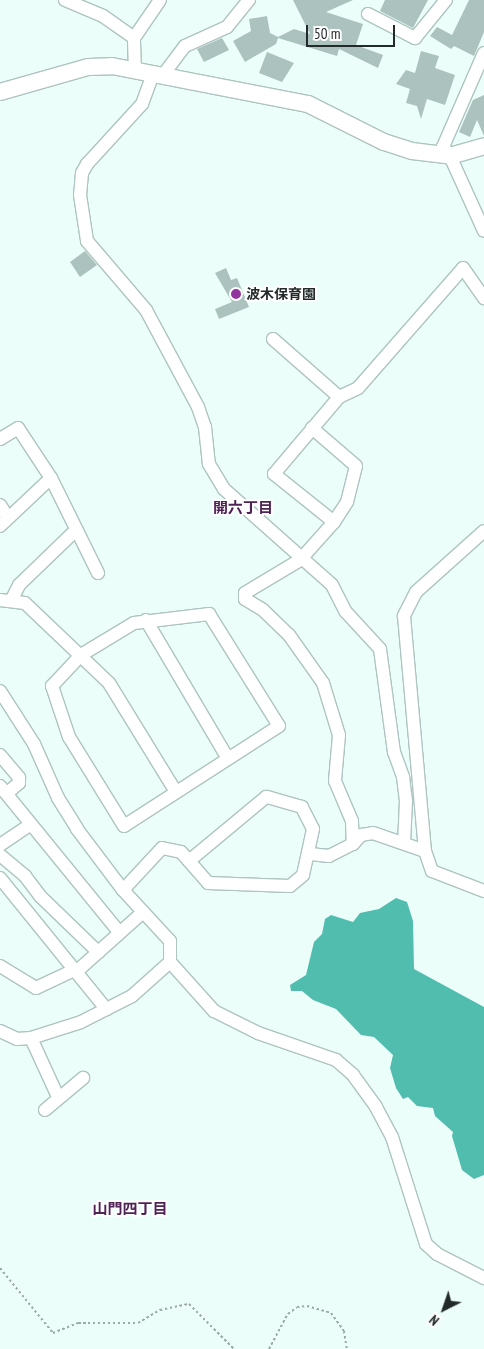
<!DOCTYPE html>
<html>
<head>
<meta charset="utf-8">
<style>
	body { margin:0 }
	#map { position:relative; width:484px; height:1349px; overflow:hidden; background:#ecfefa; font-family:"PT Sans Narrow","Noto Sans JP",sans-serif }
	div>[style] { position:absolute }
	.water>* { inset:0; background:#51bdae }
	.building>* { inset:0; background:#acc2be }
	.path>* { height:2px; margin-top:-1px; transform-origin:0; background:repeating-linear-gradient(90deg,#9caaa7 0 2.5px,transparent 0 5px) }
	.roads { filter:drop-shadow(1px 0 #aec4c0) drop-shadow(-1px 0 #aec4c0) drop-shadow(0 1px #aec4c0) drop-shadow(0 -1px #aec4c0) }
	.minor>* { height:12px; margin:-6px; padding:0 6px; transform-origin:6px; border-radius:6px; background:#fff }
	.tertiary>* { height:16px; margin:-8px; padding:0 8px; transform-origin:8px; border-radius:8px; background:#fff }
	.dots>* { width:14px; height:14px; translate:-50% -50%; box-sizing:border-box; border:2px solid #fff; border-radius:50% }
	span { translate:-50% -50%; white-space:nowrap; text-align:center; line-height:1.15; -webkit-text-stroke:4px #fff; paint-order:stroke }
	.poi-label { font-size:14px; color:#232b2a; font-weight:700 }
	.left { translate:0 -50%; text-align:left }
	.neighbourhood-label { font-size:15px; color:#502356; font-weight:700 }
	.north { position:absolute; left:419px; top:1284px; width:50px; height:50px; -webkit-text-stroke:4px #fff; paint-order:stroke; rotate:221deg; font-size:14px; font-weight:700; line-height:20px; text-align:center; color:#232b2a }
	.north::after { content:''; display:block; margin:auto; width:18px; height:22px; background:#232b2a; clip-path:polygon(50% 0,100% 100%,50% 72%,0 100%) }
	.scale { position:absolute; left:306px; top:25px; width:89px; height:22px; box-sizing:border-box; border:2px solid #232b2a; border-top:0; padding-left:6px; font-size:15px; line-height:18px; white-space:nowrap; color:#232b2a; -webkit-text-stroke:4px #fff; paint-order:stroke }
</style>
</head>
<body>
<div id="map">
	<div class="water">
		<div style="clip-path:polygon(396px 898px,407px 902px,413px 921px,414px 969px,484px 1007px,484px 1175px,474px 1179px,462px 1170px,452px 1136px,453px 1132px,435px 1116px,433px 1108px,417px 1106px,408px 1097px,403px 1099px,396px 1088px,390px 1068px,393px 1055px,374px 1037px,361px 1035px,336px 1009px,313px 1000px,302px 991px,291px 991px,290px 985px,306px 975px,314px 942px,322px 934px,325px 919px,331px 915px,353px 922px,360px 913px,379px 909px)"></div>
	</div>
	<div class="building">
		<div style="clip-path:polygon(293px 0,353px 0,326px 12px,363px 24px,356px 45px,383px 55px,378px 68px,339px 49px,337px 56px,278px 38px,276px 44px,245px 62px,233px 41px,251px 31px,249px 19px,267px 16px,270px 33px,278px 37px,294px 29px,310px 34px)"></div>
		<div style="clip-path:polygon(385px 0,428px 0,413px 28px,380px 11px)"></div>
		<div style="clip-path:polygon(469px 0,484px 0,484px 32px,474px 56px,454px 46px,451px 49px,430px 36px,437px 27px,452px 35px)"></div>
		<div style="clip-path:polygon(222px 38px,229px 50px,204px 62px,197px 49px)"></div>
		<div style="clip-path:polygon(421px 51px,439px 56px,435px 68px,455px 75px,445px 105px,427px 99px,421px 119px,417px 106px,406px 103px,410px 89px,396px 84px,406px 70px,415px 73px)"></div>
		<div style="clip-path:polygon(267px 52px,294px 63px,282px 82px,259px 73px)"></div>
		<div style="clip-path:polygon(484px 95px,484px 136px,477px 120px,470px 137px,459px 132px,473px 100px)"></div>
		<div style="clip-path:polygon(85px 251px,97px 265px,80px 277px,70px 262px)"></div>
		<div style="clip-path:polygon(226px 268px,231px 280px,237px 278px,249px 307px,219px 319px,215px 309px,232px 302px,215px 273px)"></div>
	</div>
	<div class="path">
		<div style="left:0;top:1268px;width:84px;rotate:50.8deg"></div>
		<div style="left:53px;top:1333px;width:27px;rotate:-22deg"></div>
		<div style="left:78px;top:1323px;width:60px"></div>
		<div style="left:138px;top:1323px;width:26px;rotate:-31deg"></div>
		<div style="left:160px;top:1310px;width:30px;rotate:-12deg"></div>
		<div style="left:189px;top:1304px;width:64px;rotate:45deg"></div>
		<div style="left:269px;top:1349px;width:40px;rotate:-62deg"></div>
		<div style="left:288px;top:1314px;width:11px;rotate:-38deg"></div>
		<div style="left:297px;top:1307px;width:10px;rotate:-6deg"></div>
		<div style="left:307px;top:1306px;width:25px;rotate:16deg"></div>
		<div style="left:331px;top:1313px;width:22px;rotate:54deg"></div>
		<div style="left:344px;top:1331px;width:18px;rotate:81deg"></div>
	</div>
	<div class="roads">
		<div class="minor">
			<div style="left:65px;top:0;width:41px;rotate:22.8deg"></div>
			<div style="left:103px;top:16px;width:38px;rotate:35deg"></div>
			<div style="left:368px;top:14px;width:53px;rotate:27.1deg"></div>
			<div style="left:415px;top:38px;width:49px;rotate:-50.8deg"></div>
			<div style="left:484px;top:53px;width:103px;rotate:113.6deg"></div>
			<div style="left:443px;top:147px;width:11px;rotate:52deg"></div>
			<div style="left:450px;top:156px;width:82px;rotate:65.6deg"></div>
			<div style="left:135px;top:70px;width:32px;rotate:-92deg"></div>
			<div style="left:134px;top:38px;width:46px;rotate:-55.6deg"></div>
			<div style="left:153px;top:74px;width:32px;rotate:110deg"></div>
			<div style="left:142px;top:104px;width:81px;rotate:132.5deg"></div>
			<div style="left:87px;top:164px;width:10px;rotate:119deg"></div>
			<div style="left:82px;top:173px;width:22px;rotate:95deg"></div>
			<div style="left:80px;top:195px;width:47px;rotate:81.3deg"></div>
			<div style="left:87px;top:241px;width:91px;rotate:49.5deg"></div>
			<div style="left:146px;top:310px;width:110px;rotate:61.8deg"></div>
			<div style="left:198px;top:407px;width:21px;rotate:71deg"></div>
			<div style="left:205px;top:427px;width:37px;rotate:84deg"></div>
			<div style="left:209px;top:464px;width:29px;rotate:59deg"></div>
			<div style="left:224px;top:489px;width:144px;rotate:41.6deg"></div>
			<div style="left:332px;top:585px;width:30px;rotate:63deg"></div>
			<div style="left:346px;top:612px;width:50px;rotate:47.4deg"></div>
			<div style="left:380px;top:649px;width:104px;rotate:82.3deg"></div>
			<div style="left:394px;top:752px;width:27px;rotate:70deg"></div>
			<div style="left:403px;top:777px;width:24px;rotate:83deg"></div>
			<div style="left:406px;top:801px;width:42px;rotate:92.7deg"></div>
			<div style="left:163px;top:75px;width:36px;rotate:-53deg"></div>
			<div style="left:185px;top:46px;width:46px;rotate:-24.3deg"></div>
			<div style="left:227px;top:27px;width:35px;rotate:-51deg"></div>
			<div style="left:273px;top:339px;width:88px;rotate:41.3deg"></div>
			<div style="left:312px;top:428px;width:58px;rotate:40.8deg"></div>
			<div style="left:356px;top:466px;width:37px;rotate:104deg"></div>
			<div style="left:347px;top:502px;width:24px;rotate:123deg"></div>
			<div style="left:334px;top:522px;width:51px;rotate:131.8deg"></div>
			<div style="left:300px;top:560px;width:64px;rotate:149deg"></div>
			<div style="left:245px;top:593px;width:6px;rotate:90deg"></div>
			<div style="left:245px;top:599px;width:21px;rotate:31deg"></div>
			<div style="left:263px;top:610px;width:36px;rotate:44deg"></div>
			<div style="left:289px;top:635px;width:59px;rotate:54.7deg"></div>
			<div style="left:323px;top:683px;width:54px;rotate:72.9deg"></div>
			<div style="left:339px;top:735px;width:46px;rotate:95deg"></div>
			<div style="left:335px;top:781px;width:43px;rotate:67deg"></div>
			<div style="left:352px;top:821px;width:23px;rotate:88deg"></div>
			<div style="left:0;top:439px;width:21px;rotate:-31deg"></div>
			<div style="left:18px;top:428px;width:60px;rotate:56.6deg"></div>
			<div style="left:51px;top:478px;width:106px;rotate:63.7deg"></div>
			<div style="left:0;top:505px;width:15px;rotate:58deg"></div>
			<div style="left:334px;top:522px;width:77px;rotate:-141.3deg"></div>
			<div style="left:274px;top:474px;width:101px;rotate:-49.8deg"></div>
			<div style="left:339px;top:397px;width:21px;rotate:-25deg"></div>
			<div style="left:358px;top:388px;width:159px;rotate:-48.8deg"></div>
			<div style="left:463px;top:268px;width:37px;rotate:55deg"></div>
			<div style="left:0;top:526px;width:70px;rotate:-43.3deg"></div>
			<div style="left:484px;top:531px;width:91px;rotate:138.1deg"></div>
			<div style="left:416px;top:592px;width:27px;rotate:117deg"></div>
			<div style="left:404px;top:616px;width:236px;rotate:84.9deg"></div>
			<div style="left:425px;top:851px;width:21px;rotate:71deg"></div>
			<div style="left:432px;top:871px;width:56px;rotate:21deg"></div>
			<div style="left:12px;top:599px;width:16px;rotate:-63deg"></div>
			<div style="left:19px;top:585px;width:79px;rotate:-44deg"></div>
			<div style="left:0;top:600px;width:25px;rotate:7deg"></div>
			<div style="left:25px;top:603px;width:116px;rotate:43.6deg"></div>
			<div style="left:109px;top:683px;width:128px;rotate:58.4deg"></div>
			<div style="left:209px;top:614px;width:132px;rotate:58deg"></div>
			<div style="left:279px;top:726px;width:184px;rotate:147.2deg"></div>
			<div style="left:124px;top:826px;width:105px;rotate:-121.7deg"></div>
			<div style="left:69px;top:737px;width:54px;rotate:-108.4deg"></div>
			<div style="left:52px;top:686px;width:42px;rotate:-46.9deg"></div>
			<div style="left:81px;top:655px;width:62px;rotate:-31.1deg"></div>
			<div style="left:134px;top:623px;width:76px;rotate:-6.8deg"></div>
			<div style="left:146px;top:620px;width:159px;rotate:59.4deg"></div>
			<div style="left:0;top:691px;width:63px;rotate:57.3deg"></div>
			<div style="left:34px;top:744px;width:59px;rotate:66deg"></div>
			<div style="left:58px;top:798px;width:36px;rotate:58deg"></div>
			<div style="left:77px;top:829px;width:76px;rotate:53deg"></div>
			<div style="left:123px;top:890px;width:69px;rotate:47.3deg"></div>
			<div style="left:170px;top:941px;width:21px;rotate:90deg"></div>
			<div style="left:170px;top:962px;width:66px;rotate:48.1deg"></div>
			<div style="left:214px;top:1011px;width:49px;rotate:26.6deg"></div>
			<div style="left:258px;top:1033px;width:83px;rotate:19.1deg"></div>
			<div style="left:336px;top:1060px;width:23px;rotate:41deg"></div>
			<div style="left:353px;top:1075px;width:39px;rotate:54deg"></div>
			<div style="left:376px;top:1107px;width:34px;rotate:62deg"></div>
			<div style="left:392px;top:1137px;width:112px;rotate:72.4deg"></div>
			<div style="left:426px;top:1244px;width:15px;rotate:42deg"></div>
			<div style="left:437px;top:1254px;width:53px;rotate:27.1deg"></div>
			<div style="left:0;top:755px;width:30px;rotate:50deg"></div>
			<div style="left:19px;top:778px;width:5px;rotate:90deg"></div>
			<div style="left:19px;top:783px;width:16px;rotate:140deg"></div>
			<div style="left:0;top:786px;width:188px;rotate:50.8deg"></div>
			<div style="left:0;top:845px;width:36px;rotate:-34deg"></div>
			<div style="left:310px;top:854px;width:19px;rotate:6deg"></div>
			<div style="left:329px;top:856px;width:27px;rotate:-27deg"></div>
			<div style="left:353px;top:844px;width:12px;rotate:-48deg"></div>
			<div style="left:361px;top:835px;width:12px;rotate:-9deg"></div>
			<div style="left:373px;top:833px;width:55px;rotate:19.1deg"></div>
			<div style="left:0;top:855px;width:33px;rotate:40deg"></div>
			<div style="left:25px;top:876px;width:25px;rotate:53deg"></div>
			<div style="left:40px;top:896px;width:81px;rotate:44deg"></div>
			<div style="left:0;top:878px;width:169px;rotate:51deg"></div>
			<div style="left:123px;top:890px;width:57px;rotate:-47.1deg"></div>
			<div style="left:162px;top:848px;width:19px;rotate:12deg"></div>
			<div style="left:181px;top:852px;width:12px;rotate:48deg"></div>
			<div style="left:189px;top:861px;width:29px;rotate:49deg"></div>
			<div style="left:208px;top:883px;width:82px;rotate:2.1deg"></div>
			<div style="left:290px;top:886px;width:17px;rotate:-40deg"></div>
			<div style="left:303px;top:875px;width:47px;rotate:-77.7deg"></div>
			<div style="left:313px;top:829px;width:25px;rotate:-117deg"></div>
			<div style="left:302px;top:807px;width:37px;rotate:-164deg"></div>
			<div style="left:266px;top:797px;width:100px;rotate:140.3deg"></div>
			<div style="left:0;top:966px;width:42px;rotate:31.4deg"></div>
			<div style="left:36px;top:988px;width:42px;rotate:-25.3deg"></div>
			<div style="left:76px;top:972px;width:90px;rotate:-41.8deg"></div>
			<div style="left:0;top:1031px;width:19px;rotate:25deg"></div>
			<div style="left:17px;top:1039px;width:14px;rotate:-4deg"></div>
			<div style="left:31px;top:1038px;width:52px;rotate:-17.7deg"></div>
			<div style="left:81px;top:1022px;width:57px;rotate:-27deg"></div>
			<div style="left:132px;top:996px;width:51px;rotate:-41.8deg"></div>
			<div style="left:31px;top:1038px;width:65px;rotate:65.4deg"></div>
			<div style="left:45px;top:1110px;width:50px;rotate:-40.1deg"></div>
		</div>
		<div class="tertiary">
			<div style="left:0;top:92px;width:91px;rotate:-15.9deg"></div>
			<div style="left:88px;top:67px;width:24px;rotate:-2deg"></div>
			<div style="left:112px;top:66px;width:200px;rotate:11deg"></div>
			<div style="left:308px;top:104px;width:85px;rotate:26.6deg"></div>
			<div style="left:384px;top:142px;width:29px;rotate:18deg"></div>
			<div style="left:412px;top:151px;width:38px;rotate:7deg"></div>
			<div style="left:450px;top:156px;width:35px;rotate:-16deg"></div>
		</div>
	</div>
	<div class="dots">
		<div style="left:236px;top:294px;background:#92359f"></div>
	</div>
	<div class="poi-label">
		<span class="left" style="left:246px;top:294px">波木保育園</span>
	</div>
	<div class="neighbourhood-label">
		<span style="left:243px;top:508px">開六丁目</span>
		<span style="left:130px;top:1209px">山門四丁目</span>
	</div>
	<div class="north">N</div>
	<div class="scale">50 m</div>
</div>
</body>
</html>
